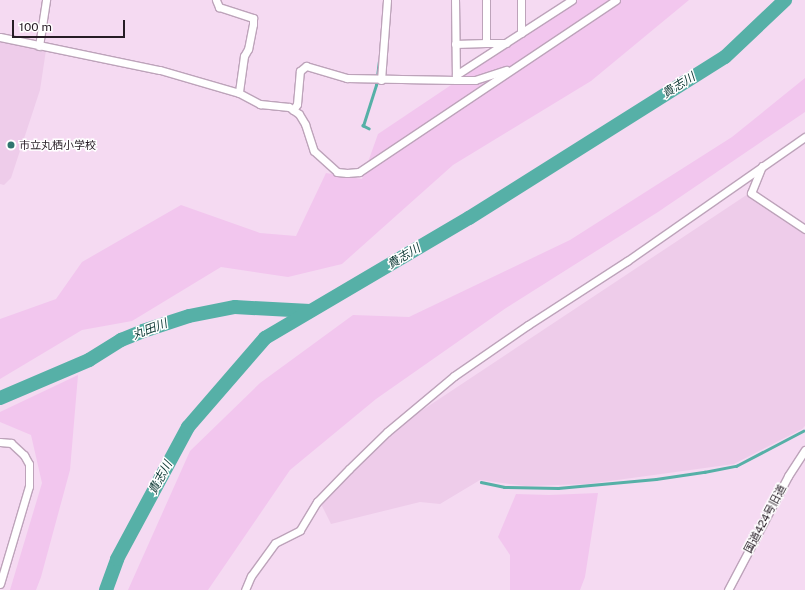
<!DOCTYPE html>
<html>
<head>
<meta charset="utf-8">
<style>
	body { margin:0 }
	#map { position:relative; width:805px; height:590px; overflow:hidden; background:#f5daf2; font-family:"Public Sans","Noto Sans JP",sans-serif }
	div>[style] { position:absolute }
	.built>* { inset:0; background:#eeccea }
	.green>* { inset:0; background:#f2c6ee }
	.stream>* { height:2.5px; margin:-1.25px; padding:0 1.25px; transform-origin:1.25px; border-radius:1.25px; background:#56b0a7 }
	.river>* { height:14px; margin:-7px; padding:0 7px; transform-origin:7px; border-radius:7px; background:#56b0a7 }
	.roads { filter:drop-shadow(1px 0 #bda3ba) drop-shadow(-1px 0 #bda3ba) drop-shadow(0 1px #bda3ba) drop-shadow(0 -1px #bda3ba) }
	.minor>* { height:7px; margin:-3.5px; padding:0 3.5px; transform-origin:3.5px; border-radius:3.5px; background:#fff }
	.dots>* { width:11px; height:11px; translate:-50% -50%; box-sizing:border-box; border:2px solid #fff; border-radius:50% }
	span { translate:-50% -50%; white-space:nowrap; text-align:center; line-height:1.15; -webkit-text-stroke:3px #fff; paint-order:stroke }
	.poi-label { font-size:11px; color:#261c25 }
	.left { translate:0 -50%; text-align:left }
	.street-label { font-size:11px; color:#261c25 }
	.water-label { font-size:12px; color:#0b3733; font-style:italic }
	.scale { position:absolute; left:12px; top:20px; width:113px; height:18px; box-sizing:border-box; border:2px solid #261c25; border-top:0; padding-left:5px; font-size:12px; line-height:14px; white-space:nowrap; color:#261c25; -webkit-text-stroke:3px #fff; paint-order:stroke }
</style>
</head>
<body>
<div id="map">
	<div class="built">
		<div style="clip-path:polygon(0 41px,46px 50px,40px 90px,11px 178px,4px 185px,0 184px)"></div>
		<div style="clip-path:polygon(748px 194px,805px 233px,805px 426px,802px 429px,734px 464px,588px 484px,526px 486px,480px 480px,440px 504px,420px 502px,331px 524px,321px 504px,326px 496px,345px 476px,415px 415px)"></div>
	</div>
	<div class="green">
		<div style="clip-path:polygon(578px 0,689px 0,591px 81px,453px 165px,342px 264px,288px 277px,221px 267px,132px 321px,82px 330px,0 379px,0 319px,56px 299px,82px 262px,181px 205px,260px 233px,296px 236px,326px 173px,362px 179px,378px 134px)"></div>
		<div style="clip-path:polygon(805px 78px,805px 112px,658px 212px,506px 308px,376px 399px,290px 470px,208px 590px,128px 590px,190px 451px,260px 383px,353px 315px,409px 317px,570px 240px,732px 137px)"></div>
		<div style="clip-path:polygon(78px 375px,70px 470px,41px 577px,36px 590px,10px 590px,42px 483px,31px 435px,0 422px,0 412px)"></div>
		<div style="clip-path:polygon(598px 493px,585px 577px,580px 590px,510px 590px,510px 555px,498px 537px,516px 494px,549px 495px)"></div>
	</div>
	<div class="stream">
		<div style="left:369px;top:129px;width:7px;rotate:-153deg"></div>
		<div style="left:363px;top:126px;width:43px;rotate:-72.4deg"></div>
		<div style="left:376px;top:85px;width:23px;rotate:-83deg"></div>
		<div style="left:481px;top:482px;width:24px;rotate:12deg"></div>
		<div style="left:504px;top:487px;width:54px;rotate:1.1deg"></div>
		<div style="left:558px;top:488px;width:98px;rotate:-5.2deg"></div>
		<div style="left:656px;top:479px;width:49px;rotate:-8.3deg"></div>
		<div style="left:704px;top:472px;width:33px;rotate:-11deg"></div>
		<div style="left:736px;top:466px;width:76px;rotate:-27.6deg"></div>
		<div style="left:107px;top:588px;width:5px;rotate:22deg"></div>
	</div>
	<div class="river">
		<div style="left:0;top:398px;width:97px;rotate:-23.1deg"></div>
		<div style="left:89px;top:360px;width:38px;rotate:-32deg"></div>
		<div style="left:121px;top:340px;width:24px;rotate:-22deg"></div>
		<div style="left:143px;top:331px;width:48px;rotate:-18.1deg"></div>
		<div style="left:189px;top:316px;width:47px;rotate:-11.1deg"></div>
		<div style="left:235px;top:307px;width:75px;rotate:3.1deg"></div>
		<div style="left:106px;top:590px;width:33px;rotate:-70deg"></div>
		<div style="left:117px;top:559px;width:150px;rotate:-61.7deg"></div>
		<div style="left:188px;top:427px;width:118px;rotate:-49.1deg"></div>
		<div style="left:265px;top:338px;width:237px;rotate:-30.5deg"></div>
		<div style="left:469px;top:218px;width:302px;rotate:-32.2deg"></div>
		<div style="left:725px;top:57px;width:83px;rotate:-43.5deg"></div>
	</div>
	<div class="roads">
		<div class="minor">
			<div style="left:216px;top:0;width:8px;rotate:67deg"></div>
			<div style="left:219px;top:7px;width:36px;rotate:18deg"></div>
			<div style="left:253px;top:18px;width:6px;rotate:90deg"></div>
			<div style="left:253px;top:24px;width:25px;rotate:101deg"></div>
			<div style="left:248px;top:49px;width:8px;rotate:120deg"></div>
			<div style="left:244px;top:56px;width:37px;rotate:98deg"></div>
			<div style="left:521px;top:33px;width:33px;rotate:-90deg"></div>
			<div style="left:0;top:37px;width:163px;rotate:11.7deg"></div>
			<div style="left:160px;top:70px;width:82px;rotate:16.2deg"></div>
			<div style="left:239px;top:93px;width:24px;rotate:28deg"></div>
			<div style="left:260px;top:104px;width:29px;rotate:6deg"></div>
			<div style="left:289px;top:107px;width:12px;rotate:35deg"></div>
			<div style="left:299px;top:114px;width:12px;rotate:59deg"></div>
			<div style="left:305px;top:124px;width:28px;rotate:72deg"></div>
			<div style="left:314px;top:151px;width:31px;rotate:42deg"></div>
			<div style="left:337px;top:172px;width:10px;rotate:6deg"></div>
			<div style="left:347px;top:173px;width:12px;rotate:-5deg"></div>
			<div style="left:359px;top:172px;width:309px;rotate:-33.8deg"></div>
			<div style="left:486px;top:43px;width:20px"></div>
			<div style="left:455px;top:44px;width:31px;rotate:-2deg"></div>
			<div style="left:486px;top:43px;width:43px;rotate:-90deg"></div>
			<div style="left:39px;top:46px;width:47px;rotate:-81.3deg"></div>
			<div style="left:456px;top:75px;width:138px;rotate:-32.9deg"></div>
			<div style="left:381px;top:80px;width:80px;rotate:-85.7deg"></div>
			<div style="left:456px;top:80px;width:19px"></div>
			<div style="left:475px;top:80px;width:33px;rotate:-18deg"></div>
			<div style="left:293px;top:110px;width:7px;rotate:-56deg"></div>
			<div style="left:297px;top:104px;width:33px;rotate:-85deg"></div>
			<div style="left:300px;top:71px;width:8px;rotate:-40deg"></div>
			<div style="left:306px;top:66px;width:43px;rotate:16.3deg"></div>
			<div style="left:347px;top:78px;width:109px;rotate:1.1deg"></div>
			<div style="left:456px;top:80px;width:80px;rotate:-90.7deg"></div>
			<div style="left:762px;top:166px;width:29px;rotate:112deg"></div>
			<div style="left:751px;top:193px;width:65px;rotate:33.7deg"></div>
			<div style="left:0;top:442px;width:11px;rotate:5deg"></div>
			<div style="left:11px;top:443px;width:18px;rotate:43deg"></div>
			<div style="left:24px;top:455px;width:10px;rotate:61deg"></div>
			<div style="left:29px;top:464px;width:22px;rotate:90deg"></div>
			<div style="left:29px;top:486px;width:102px;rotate:106.5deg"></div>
			<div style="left:245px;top:590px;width:15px;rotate:-67deg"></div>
			<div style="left:251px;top:576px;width:41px;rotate:-54deg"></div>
			<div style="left:275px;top:543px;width:28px;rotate:-27deg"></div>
			<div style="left:300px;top:530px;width:33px;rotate:-59deg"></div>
			<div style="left:317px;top:502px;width:46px;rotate:-45.9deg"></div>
			<div style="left:349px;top:469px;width:53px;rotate:-44.2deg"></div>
			<div style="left:387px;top:432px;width:87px;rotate:-39.9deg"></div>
			<div style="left:454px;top:376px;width:90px;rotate:-34.6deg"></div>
			<div style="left:528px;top:325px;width:118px;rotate:-32.9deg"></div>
			<div style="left:627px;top:261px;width:217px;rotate:-34.9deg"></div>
			<div style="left:728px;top:590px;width:129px;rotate:-62.2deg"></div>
			<div style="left:788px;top:476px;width:31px;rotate:-57deg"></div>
		</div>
	</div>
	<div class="dots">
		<div style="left:11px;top:145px;background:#2f766f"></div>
	</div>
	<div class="poi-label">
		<span class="left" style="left:19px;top:145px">市立丸栖小学校</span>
	</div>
	<div class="street-label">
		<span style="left:765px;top:519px;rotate:-62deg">国道424号旧道</span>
	</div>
	<div class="water-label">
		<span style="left:679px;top:86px;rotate:-32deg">貴志川</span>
		<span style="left:404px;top:257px;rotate:-31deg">貴志川</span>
		<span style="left:150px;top:330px;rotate:-21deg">丸田川</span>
		<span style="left:161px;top:478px;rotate:-62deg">貴志川</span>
	</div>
	<div class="scale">100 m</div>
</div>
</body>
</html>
